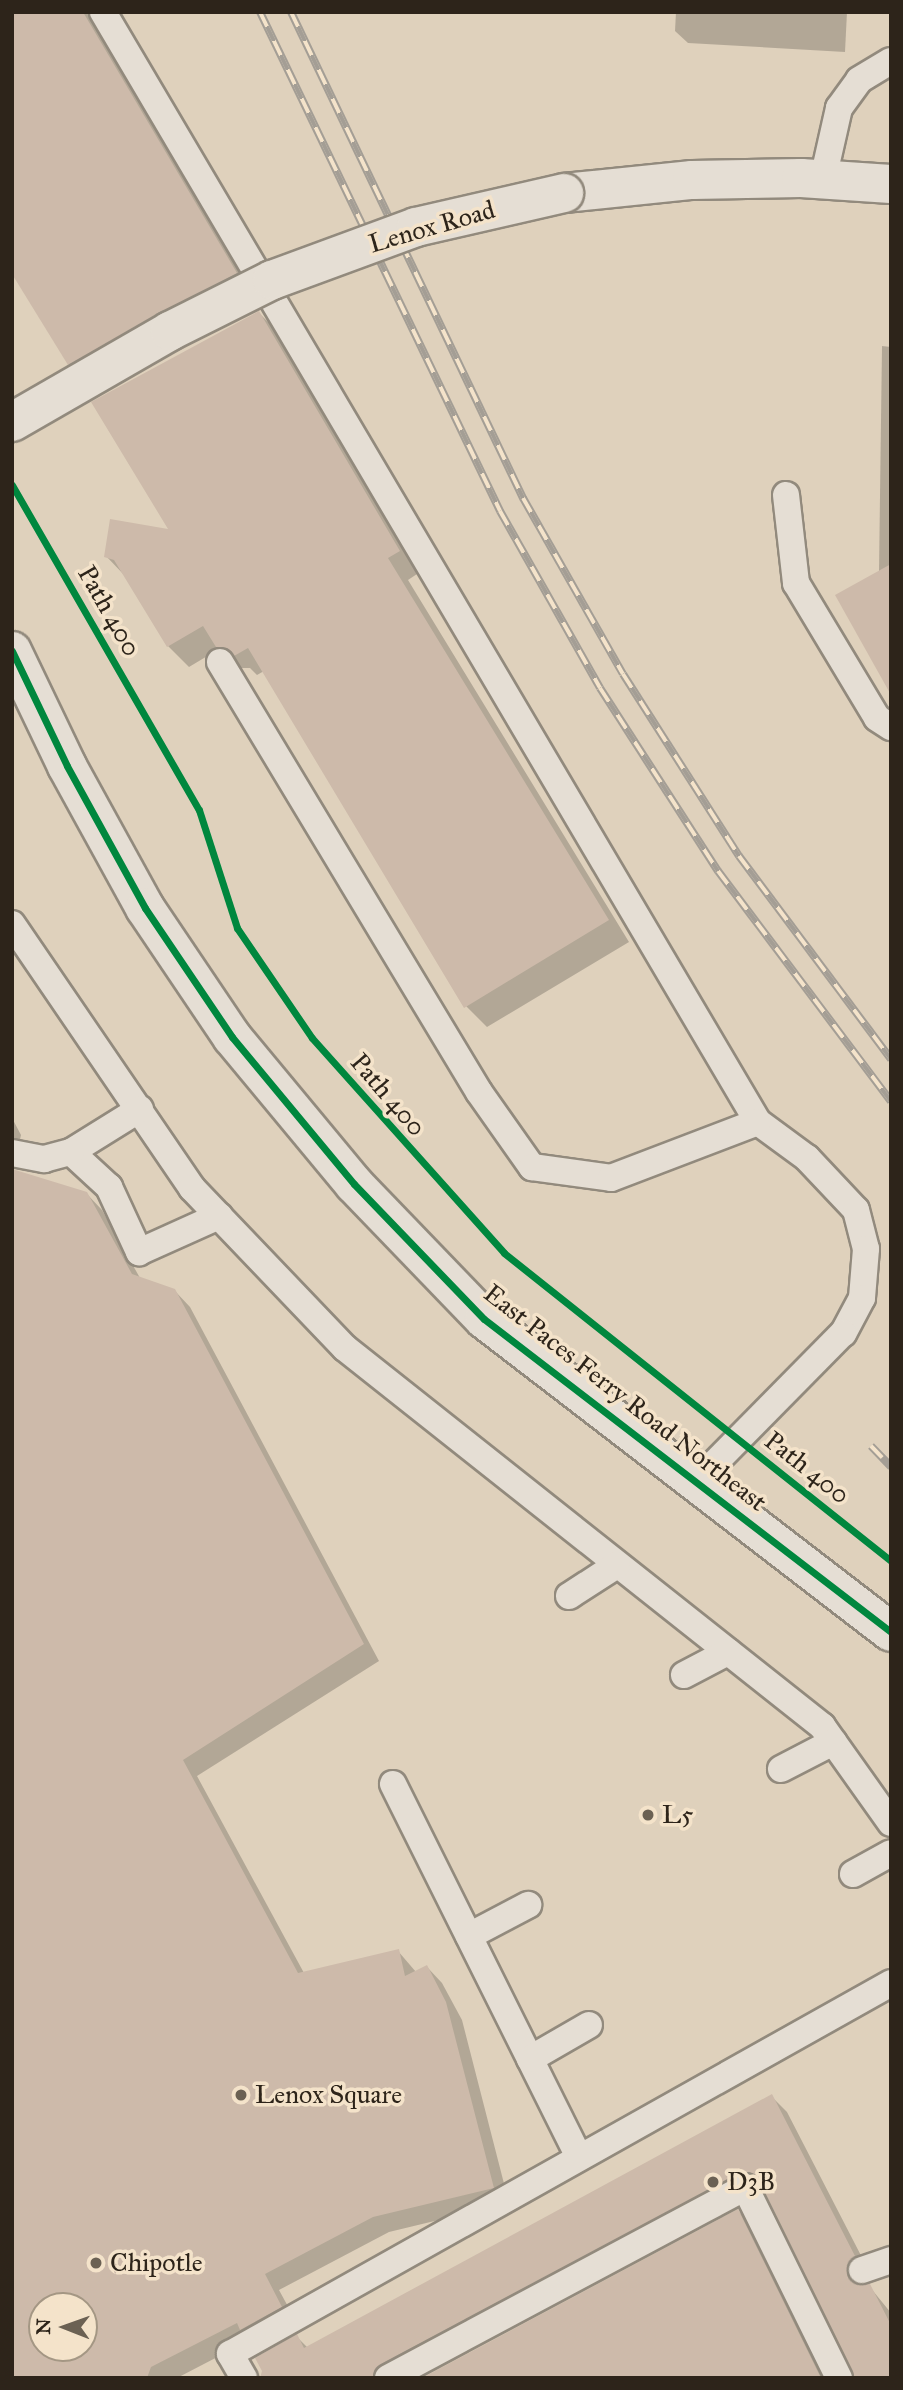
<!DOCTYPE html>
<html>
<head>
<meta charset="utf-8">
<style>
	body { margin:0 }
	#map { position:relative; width:903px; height:2390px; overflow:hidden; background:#dfd1bc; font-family:"IM FELL Great Primer",serif }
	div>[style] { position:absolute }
	.shadow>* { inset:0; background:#0003 }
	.building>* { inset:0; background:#cdbaaa }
	.roads { filter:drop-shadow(2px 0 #928a7d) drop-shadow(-2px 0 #928a7d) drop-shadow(0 2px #928a7d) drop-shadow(0 -2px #928a7d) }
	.service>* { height:26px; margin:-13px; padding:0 13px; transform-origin:13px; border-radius:13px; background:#e5ded4 }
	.tertiary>* { height:38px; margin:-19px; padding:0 19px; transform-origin:19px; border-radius:19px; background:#e5ded4 }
	.rail>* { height:8px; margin-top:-4px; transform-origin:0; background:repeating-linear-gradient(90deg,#f4e3ca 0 16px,#a49e95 0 32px); box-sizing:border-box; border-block:2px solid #a49e95 }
	.bridges { filter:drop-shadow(2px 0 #928a7d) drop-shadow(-2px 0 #928a7d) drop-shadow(0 2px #928a7d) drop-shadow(0 -2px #928a7d) }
	.tertiary-bridge>* { height:38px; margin:-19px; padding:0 19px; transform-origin:19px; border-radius:19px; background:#e5ded4 }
	.cycleway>* { height:7px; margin:-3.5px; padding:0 3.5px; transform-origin:3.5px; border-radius:3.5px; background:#00873e }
	.dots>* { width:19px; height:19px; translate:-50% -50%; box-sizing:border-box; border:4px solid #f4e3ca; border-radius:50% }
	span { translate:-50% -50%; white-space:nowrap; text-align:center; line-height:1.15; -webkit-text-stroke:7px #f4e3ca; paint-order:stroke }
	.street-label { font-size:26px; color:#2d241a }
	.poi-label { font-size:26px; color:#2d241a }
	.left { translate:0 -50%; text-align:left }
	.frame { position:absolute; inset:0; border:14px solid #2d241a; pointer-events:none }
	.north { position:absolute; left:28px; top:2292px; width:70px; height:70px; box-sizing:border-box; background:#f4e3ca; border:2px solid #a49784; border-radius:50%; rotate:271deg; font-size:19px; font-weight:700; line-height:28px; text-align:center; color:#2d241a }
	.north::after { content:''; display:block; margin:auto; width:24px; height:32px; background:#6b6153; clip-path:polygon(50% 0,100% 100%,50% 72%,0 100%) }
</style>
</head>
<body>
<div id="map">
	<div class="shadow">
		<div style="clip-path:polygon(12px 12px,90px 12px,256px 295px,90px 385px,69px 364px)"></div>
		<div style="clip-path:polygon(676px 12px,847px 12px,845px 52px,688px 43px,675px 31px)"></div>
		<div style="clip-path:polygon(259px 313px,280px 334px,420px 572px,408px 580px,629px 942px,487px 1027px,466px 1006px,264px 671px,257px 675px,250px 668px,238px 668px,219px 649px,189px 667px,168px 646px,127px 578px,106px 556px,171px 531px)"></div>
		<div style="clip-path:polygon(882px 346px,891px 347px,891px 691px,879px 572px)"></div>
		<div style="clip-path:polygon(evenodd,12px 1118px,21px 1135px,13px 1171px,86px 1193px,102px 1210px,140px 1278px,174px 1290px,190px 1307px,379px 1661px,197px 1776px,304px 1973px,398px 1951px,416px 1972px,427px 1967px,442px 1983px,462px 2020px,509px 2203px,389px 2232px,279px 2290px,297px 2323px,252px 2339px,177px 2378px,12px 2378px,12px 1118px,42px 2306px,84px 2306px,84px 2348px,42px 2348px,42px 2306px)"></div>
		<div style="clip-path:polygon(771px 2096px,787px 2112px,870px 2273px,862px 2287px,869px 2286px,891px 2313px,891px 2378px,764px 2186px,400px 2378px,267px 2378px,297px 2337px,308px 2348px)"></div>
		<div style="clip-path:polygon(738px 2211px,754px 2227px,828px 2378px,426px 2378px)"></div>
	</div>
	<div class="building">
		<div style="clip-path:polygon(12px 12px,83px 12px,237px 273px,68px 365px,12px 274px)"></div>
		<div style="clip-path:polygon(259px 311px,400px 551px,388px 558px,609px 920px,464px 1008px,248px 648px,234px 656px,227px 648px,216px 647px,203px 626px,167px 647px,114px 560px,104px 557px,110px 519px,168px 529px,91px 402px)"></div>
		<div style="clip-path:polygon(891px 564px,891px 695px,835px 595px)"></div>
		<div style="clip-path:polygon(evenodd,12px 1169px,87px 1192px,132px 1274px,175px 1289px,364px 1644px,183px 1760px,298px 1973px,399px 1949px,405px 1976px,427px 1965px,446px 2002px,494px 2188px,373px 2217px,265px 2274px,282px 2307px,240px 2330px,237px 2323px,151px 2367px,147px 2378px,12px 2378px,12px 1169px,42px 2306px,84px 2306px,84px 2348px,42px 2348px,42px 2306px)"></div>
		<div style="clip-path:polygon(772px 2094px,855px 2256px,847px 2266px,847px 2276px,858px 2285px,870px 2284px,891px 2325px,891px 2378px,855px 2378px,759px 2180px,745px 2171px,381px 2364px,372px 2378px,260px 2378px,262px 2371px,255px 2358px,297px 2334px,304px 2348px)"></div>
		<div style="clip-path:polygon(738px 2209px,821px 2378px,422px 2378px)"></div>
	</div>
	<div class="roads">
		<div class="service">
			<div style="left:103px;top:12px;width:1289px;rotate:59.46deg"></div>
			<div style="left:758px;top:1122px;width:61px;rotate:36.3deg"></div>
			<div style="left:807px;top:1158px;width:71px;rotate:46.7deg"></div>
			<div style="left:856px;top:1210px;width:40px;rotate:75.6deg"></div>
			<div style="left:866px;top:1249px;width:49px;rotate:94.7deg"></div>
			<div style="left:862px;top:1298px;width:40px;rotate:118deg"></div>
			<div style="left:843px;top:1333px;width:208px;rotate:134.6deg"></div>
			<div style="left:823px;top:179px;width:73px;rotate:-77.3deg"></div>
			<div style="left:839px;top:108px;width:34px;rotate:-54deg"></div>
			<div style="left:859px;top:80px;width:37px;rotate:-31deg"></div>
			<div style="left:786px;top:495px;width:89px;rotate:83.5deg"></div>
			<div style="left:796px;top:583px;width:157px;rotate:59deg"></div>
			<div style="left:877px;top:718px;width:17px;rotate:33deg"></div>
			<div style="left:220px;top:662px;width:502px;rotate:58.94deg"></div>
			<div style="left:479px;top:1092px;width:92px;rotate:54.8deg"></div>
			<div style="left:532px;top:1167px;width:80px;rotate:7.9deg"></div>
			<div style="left:611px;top:1178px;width:157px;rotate:-20.9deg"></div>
			<div style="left:12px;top:924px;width:320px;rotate:55.7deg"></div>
			<div style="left:192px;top:1188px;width:221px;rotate:46.3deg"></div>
			<div style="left:345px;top:1348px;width:609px;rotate:38.4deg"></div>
			<div style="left:822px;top:1726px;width:119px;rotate:54.6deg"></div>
			<div style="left:140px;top:1109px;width:81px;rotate:148.1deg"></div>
			<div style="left:71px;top:1152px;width:52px;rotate:42.6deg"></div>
			<div style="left:109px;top:1187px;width:72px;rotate:65.2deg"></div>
			<div style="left:139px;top:1252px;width:88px;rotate:-24.2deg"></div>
			<div style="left:12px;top:1153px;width:33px;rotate:11deg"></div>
			<div style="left:44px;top:1159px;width:28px;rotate:-15deg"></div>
			<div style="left:569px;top:1596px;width:57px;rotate:-32.9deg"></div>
			<div style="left:684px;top:1675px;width:50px;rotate:-27.6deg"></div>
			<div style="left:781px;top:1769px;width:59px;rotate:-27.4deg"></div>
			<div style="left:393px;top:1784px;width:417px;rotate:63.5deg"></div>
			<div style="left:853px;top:1874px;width:43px;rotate:-28.9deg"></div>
			<div style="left:469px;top:1936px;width:67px;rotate:-27.7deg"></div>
			<div style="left:530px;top:2059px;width:68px;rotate:-30deg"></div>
			<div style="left:862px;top:2270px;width:31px;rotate:-19deg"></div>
			<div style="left:244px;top:2378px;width:28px;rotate:-120deg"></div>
			<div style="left:230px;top:2354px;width:758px;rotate:-29.3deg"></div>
			<div style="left:388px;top:2378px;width:405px;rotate:-28.1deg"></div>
			<div style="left:745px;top:2187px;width:213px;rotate:63.8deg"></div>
		</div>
		<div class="tertiary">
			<div style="left:564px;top:193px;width:129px;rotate:-5.8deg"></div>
			<div style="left:692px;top:180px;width:109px;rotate:-1.1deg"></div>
			<div style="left:801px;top:178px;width:90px;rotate:3.8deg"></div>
			<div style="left:12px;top:651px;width:127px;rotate:64.4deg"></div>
			<div style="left:67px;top:766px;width:162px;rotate:61.2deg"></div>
			<div style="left:145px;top:908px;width:156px;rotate:56deg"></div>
			<div style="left:232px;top:1037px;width:191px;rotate:50.3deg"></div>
			<div style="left:354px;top:1184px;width:187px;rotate:46.1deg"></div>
			<div style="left:484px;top:1319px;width:513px;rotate:37.56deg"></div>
		</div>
	</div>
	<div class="rail">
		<div style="left:260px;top:12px;width:554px;rotate:64.31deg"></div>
		<div style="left:500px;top:511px;width:203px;rotate:60.5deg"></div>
		<div style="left:600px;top:688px;width:218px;rotate:57.2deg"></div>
		<div style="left:718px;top:871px;width:288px;rotate:53.1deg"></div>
		<div style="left:291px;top:12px;width:539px;rotate:64.48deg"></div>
		<div style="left:523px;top:498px;width:202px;rotate:60.4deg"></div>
		<div style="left:623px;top:674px;width:216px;rotate:57.5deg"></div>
		<div style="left:739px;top:856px;width:254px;rotate:53.2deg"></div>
		<div style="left:871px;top:1446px;width:29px;rotate:46deg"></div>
	</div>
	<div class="bridges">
		<div class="tertiary-bridge">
			<div style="left:12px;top:422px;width:182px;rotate:-29.9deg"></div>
			<div style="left:170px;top:331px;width:114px;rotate:-26.6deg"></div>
			<div style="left:272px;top:280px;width:153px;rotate:-20.2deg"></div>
			<div style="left:416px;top:227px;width:152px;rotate:-12.9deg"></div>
		</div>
	</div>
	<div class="cycleway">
		<div style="left:12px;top:485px;width:375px;rotate:60.1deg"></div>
		<div style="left:199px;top:810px;width:124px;rotate:72.1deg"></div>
		<div style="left:237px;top:928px;width:133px;rotate:55.7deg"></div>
		<div style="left:312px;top:1038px;width:288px;rotate:48.2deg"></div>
		<div style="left:504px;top:1253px;width:495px;rotate:38.5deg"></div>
		<div style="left:12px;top:651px;width:127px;rotate:64.4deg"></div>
		<div style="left:67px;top:766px;width:162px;rotate:61.2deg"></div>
		<div style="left:145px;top:908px;width:156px;rotate:56deg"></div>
		<div style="left:232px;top:1037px;width:191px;rotate:50.3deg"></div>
		<div style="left:354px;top:1184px;width:187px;rotate:46.1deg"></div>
		<div style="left:484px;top:1319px;width:513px;rotate:37.56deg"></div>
	</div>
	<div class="dots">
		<div style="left:648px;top:1815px;background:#6b6153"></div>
		<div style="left:241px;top:2095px;background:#6b6153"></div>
		<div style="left:713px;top:2182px;background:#6b6153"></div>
		<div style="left:96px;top:2263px;background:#6b6153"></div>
	</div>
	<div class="street-label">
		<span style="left:432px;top:227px;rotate:-16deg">Lenox Road</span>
		<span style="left:109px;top:611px;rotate:60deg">Path 400</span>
		<span style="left:388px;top:1095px;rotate:49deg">Path 400</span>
		<span style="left:625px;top:1398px;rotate:38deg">East Paces Ferry Road Northeast</span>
		<span style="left:807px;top:1468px;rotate:38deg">Path 400</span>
	</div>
	<div class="poi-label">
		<span class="left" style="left:662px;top:1815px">L5</span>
		<span class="left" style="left:255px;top:2095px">Lenox Square</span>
		<span class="left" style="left:727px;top:2182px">D3B</span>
		<span class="left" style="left:110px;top:2263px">Chipotle</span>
	</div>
	<div class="frame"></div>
	<div class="north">N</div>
</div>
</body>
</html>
